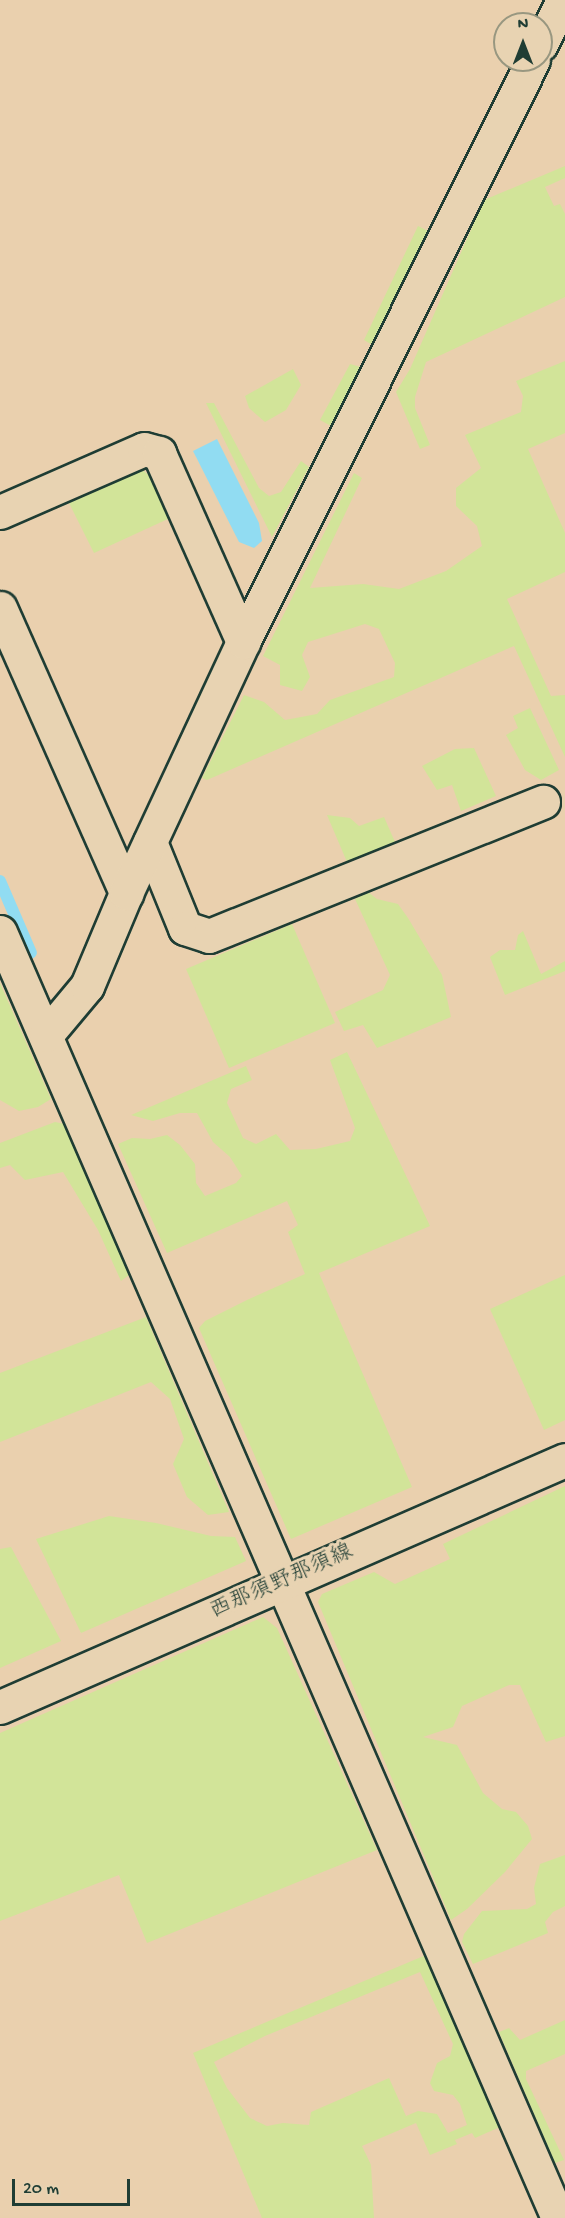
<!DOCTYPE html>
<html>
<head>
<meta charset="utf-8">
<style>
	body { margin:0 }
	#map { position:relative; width:565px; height:2218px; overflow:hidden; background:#ead0ae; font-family:"Gochi Hand","Klee One",sans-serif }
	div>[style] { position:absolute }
	.green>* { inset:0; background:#d2e499 }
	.water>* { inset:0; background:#91dcf2 }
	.stream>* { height:12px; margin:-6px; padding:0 6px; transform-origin:6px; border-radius:6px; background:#91dcf2 }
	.roads { filter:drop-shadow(2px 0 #1f3d34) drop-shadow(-2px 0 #1f3d34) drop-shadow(0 2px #1f3d34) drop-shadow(0 -2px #1f3d34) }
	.minor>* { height:33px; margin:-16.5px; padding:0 16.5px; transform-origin:16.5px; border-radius:16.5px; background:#e8d3b2 }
	.major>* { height:33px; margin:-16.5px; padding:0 16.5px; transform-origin:16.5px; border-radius:16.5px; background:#e8d3b2 }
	span { translate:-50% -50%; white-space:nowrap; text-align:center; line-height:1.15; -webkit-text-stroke:6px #e8d3b2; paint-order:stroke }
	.street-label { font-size:22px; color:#1f3d34 }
	.north { position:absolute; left:493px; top:12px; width:60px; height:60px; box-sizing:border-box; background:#e8d3b2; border:2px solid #989780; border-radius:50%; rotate:0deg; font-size:16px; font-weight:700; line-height:24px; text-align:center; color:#1f3d34 }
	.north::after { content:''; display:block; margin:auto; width:21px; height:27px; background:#1f3d34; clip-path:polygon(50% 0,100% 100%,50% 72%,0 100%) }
	.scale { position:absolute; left:12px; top:2179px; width:118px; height:27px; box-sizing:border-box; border:3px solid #1f3d34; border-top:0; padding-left:8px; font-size:18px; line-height:21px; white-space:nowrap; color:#1f3d34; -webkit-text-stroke:4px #e8d3b2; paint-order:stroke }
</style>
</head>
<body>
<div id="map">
	<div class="green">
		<div style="clip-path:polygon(565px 166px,565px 178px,545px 187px,554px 206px,560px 204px,565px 214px,565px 297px,426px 362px,415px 397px,415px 408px,430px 445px,420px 449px,396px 392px,410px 369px,484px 200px)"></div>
		<div style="clip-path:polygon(418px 226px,428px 231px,374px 346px,364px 340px)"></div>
		<div style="clip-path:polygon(565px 361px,565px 433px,528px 449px,565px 533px,565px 572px,507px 599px,551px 696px,565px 695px,565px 757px,514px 646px,207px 780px,202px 778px,244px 695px,264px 702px,285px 720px,317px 714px,330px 700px,394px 677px,395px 663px,379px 629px,365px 624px,308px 642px,302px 655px,310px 677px,302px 691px,280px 685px,280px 665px,263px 656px,354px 473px,362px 478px,310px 588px,363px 584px,399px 589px,446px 571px,482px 546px,477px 526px,456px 506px,456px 488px,481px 468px,465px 435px,521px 412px,523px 396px,516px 381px)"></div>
		<div style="clip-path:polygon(350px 364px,361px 367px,331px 426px,320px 420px)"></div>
		<div style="clip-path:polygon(293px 369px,301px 385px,286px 410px,265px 422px,249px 408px,245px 396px)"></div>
		<div style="clip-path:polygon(206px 403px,214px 403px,259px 488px,269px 496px,281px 492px,301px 461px,309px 467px,272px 537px)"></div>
		<div style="clip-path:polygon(141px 469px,153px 478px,170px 518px,94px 553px,69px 503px)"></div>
		<div style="clip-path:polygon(530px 708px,559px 770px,541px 780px,525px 770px,506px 735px,518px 728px,513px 716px)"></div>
		<div style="clip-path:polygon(474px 748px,496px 796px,461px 811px,452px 785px,437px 790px,422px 766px,455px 749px)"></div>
		<div style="clip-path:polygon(327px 815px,350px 818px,359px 826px,384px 817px,395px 842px,347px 862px)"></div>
		<div style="clip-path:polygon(368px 892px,377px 899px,398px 904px,408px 918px,442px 975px,451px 1017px,377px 1048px,363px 1025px,344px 1031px,335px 1012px,383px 990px,390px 975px,355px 899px)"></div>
		<div style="clip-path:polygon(292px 924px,335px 1023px,229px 1068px,186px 969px)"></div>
		<div style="clip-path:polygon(523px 931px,541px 974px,565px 961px,565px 971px,505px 995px,490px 957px,500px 950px,515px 950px,518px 935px)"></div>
		<div style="clip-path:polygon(0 983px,51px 1099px,38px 1107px,19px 1111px,0 1100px)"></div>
		<div style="clip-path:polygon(347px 1052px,430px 1226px,319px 1273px,412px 1487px,291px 1539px,199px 1328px,205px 1321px,249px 1299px,305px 1274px,288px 1232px,298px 1225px,287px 1201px,167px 1253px,118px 1144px,132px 1138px,150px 1139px,167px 1135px,180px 1145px,195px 1164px,196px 1183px,205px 1196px,236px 1183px,242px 1176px,230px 1157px,213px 1142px,197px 1113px,180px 1113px,153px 1121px,131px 1115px,246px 1066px,252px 1080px,231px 1089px,227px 1103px,243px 1138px,256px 1144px,276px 1134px,290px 1150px,316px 1149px,350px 1141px,355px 1128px,330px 1060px)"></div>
		<div style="clip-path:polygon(55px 1122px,65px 1124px,129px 1275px,121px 1281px,98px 1230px,63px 1172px,25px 1180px,10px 1165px,0 1168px,0 1143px)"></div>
		<div style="clip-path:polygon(565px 1275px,565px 1420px,544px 1430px,490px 1309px)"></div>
		<div style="clip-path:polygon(146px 1317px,229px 1512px,208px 1515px,187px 1497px,173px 1464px,184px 1439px,170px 1399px,151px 1382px,0 1442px,0 1373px)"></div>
		<div style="clip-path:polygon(565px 1486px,565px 1736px,546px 1742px,520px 1685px,509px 1685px,462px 1706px,453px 1727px,423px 1737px,457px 1745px,483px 1793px,502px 1809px,516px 1812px,528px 1826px,532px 1839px,505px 1872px,467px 1909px,451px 1920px,318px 1602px,322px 1594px,374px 1572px,395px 1584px,450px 1559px,443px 1544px)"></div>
		<div style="clip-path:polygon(109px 1516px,156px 1523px,211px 1536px,235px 1537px,246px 1561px,81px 1633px,36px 1539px)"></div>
		<div style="clip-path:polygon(11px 1547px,61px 1641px,0 1668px,0 1549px)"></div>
		<div style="clip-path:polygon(263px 1617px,277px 1628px,377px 1850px,147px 1943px,119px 1875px,0 1921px,0 1733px)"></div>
		<div style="clip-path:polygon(565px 1855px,565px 1906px,553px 1912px,545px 1922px,548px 1933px,473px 1964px,462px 1942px,464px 1934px,482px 1911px,527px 1909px,536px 1904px,534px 1888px,540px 1864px)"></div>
		<div style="clip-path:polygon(evenodd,426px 1955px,500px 2127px,475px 2138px,472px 2133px,455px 2140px,457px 2144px,430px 2155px,416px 2123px,362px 2146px,371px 2165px,374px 2218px,262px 2218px,193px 2053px,426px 1955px,420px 1972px,453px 2044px,450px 2056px,437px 2063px,430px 2083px,434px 2091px,453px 2095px,460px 2104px,467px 2125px,448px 2133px,437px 2114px,418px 2111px,406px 2116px,389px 2078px,311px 2112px,309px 2125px,283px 2123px,267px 2126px,250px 2118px,227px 2088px,214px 2062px,265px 2036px,420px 1972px)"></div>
		<div style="clip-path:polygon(565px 2020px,565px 2054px,526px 2071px,526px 2079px,564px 2160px,555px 2163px,499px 2032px,509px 2028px,520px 2040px)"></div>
	</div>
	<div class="water">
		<div style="clip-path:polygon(217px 439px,259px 523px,262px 541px,254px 548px,239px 542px,193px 451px)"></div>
	</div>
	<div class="stream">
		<div style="left:0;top:881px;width:78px;rotate:66.7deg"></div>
	</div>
	<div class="roads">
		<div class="minor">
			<div style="left:541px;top:44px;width:49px;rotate:-63.4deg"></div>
			<div style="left:0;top:512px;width:157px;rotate:-23.6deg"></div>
			<div style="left:144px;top:449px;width:16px;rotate:15deg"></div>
			<div style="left:159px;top:453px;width:207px;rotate:66deg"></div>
			<div style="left:0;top:608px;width:312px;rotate:66.1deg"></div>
			<div style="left:150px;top:842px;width:93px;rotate:67.9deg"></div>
			<div style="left:185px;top:928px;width:25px;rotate:18deg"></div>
			<div style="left:209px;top:936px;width:360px;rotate:-21.9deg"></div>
			<div style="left:0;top:932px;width:1402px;rotate:66.54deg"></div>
			<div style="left:46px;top:1035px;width:64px;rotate:-50.1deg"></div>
			<div style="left:87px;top:986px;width:101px;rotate:-67.2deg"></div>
			<div style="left:126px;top:893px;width:277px;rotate:-65deg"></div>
			<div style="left:243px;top:642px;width:650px;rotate:-63.51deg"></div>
		</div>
		<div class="major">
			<div style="left:0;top:1707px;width:617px;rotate:-23.61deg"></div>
		</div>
	</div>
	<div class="street-label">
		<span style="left:282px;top:1583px;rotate:-24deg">西那須野那須線</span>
	</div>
	<div class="north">N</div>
	<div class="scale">20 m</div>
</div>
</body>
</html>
